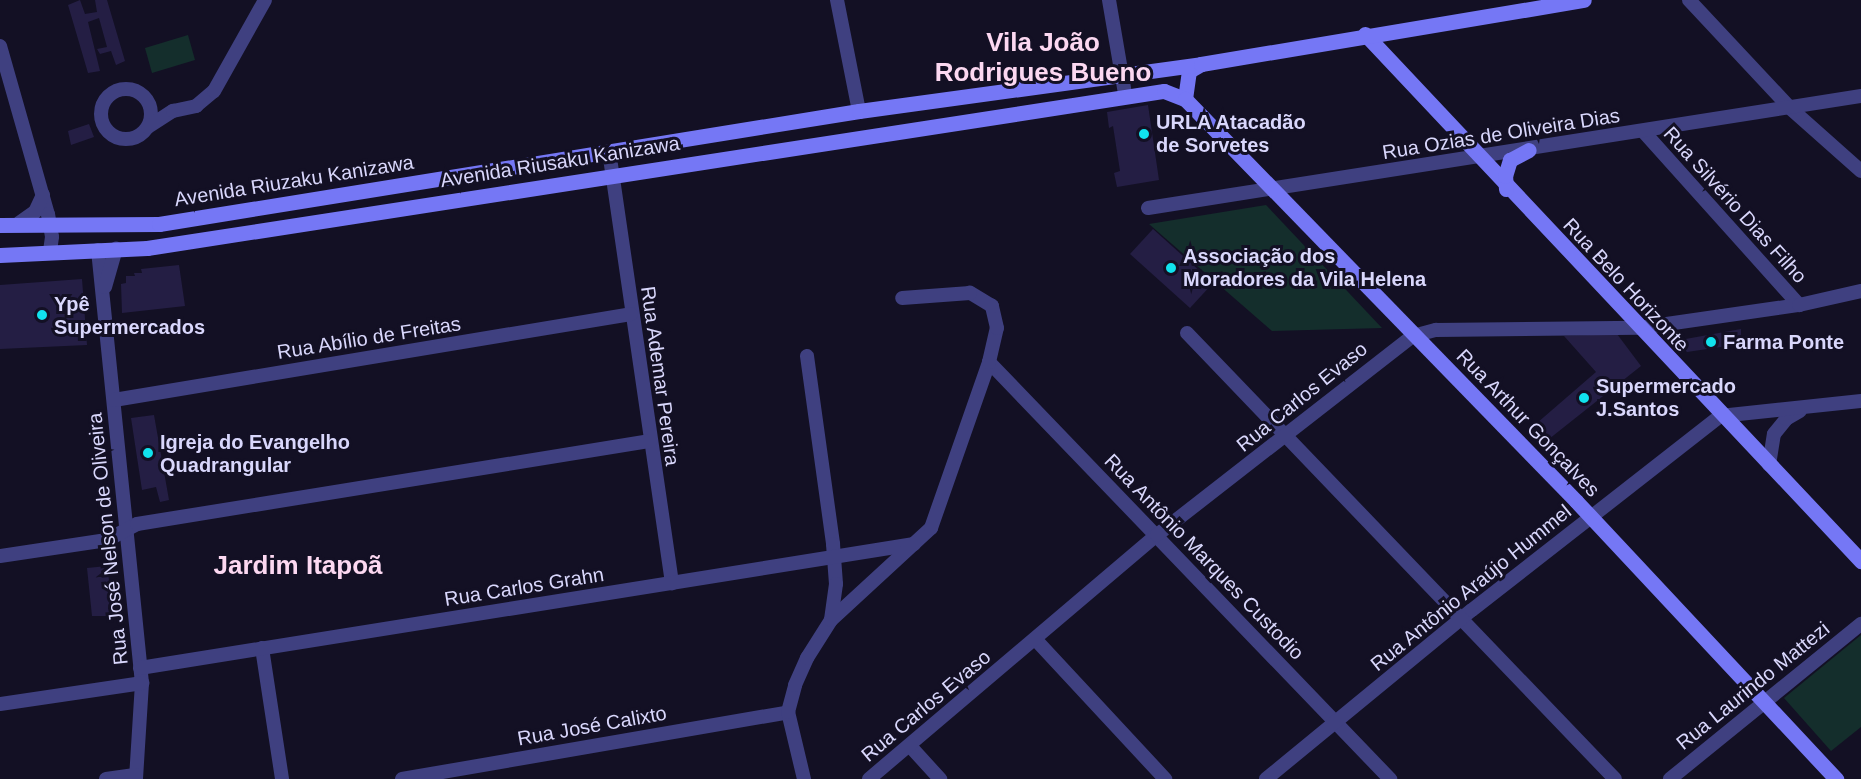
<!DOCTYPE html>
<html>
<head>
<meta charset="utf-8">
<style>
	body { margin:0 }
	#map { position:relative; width:1861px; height:779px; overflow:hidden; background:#131024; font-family:Arial,sans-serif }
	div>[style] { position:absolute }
	.green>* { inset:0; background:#142e2c }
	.building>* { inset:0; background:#241e44 }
	.street>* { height:14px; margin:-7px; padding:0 7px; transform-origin:7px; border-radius:7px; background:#3f4080 }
	.street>.ring { margin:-7px; padding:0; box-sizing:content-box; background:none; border:14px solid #3f4080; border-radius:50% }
	.secondary>* { height:15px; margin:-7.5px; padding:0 7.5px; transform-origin:7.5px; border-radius:7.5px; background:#7577f5 }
	.dots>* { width:16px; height:16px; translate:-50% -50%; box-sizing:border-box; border:3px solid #131024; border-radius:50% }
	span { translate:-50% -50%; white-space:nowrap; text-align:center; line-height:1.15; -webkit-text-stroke:6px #131024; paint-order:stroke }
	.poi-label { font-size:20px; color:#d9d7fc; font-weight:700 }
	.left { translate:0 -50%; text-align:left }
	.street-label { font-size:20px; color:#d9d7fc }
	.district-label { font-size:26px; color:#fcd8f1; font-weight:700 }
</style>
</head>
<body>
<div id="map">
	<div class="green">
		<div style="clip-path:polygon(188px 35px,195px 60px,152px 73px,145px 48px)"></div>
		<div style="clip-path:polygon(1266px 205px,1382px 328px,1272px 331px,1149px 224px)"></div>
		<div style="clip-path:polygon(1861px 635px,1861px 727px,1831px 751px,1784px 698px)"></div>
	</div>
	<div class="building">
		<div style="clip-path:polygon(80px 0,85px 14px,97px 12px,95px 0,107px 0,125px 61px,116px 65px,111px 51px,100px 54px,97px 49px,107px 47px,99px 18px,88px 22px,100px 71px,88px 73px,68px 5px)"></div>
		<div style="clip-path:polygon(1148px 105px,1159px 180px,1117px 187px,1114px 173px,1120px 171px,1113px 126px,1109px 128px,1107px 112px)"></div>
		<div style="clip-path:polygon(89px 124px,94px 137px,71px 145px,68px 131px)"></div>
		<div style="clip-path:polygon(1153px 229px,1213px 283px,1190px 308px,1130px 254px)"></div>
		<div style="clip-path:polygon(179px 265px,185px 306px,122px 313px,121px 284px,126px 283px,126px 276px,135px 276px,134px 273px,142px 273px,141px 269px)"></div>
		<div style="clip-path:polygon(82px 279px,87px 345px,0 349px,0 285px)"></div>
		<div style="clip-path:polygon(1741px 329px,1741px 344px,1687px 352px,1681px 345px,1680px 340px)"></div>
		<div style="clip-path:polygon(1617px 334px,1641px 366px,1549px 439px,1537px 423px,1596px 372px,1564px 336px)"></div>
		<div style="clip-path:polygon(154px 415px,169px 500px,160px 502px,156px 487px,142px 490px,131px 418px)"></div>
		<div style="clip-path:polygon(107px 566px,114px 616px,92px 616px,87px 568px)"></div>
	</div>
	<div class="street">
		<div style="left:837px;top:0;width:113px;rotate:78.8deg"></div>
		<div style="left:1109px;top:0;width:95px;rotate:80.3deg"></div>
		<div style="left:1689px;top:0;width:148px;rotate:46.9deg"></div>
		<div style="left:1790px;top:108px;width:95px;rotate:41.6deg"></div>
		<div style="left:0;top:46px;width:175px;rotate:74.1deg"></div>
		<div style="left:48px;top:214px;width:23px;rotate:80deg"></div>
		<div style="left:52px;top:237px;width:15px;rotate:98deg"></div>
		<div class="ring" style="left:101px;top:89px;width:36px;height:36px"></div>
		<div style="left:148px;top:127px;width:30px;rotate:-33deg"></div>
		<div style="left:173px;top:111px;width:24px;rotate:-12deg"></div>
		<div style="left:196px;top:106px;width:23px;rotate:-40deg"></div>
		<div style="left:214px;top:91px;width:104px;rotate:-60.7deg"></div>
		<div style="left:1643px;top:131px;width:234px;rotate:48.1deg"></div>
		<div style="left:609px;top:151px;width:437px;rotate:81.7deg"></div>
		<div style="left:1148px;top:208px;width:722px;rotate:-8.93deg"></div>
		<div style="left:19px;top:223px;width:19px;rotate:-35deg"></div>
		<div style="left:35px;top:212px;width:19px;rotate:-65deg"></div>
		<div style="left:98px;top:250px;width:435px;rotate:84.2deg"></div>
		<div style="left:142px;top:683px;width:96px;rotate:93.6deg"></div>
		<div style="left:105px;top:287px;width:40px;rotate:-74deg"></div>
		<div style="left:1187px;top:333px;width:618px;rotate:46.18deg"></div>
		<div style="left:807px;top:356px;width:190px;rotate:82.1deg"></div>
		<div style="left:833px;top:544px;width:40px;rotate:85.7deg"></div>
		<div style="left:836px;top:584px;width:36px;rotate:98deg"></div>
		<div style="left:989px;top:362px;width:579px;rotate:46.12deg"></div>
		<div style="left:114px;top:400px;width:524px;rotate:-9.44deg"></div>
		<div style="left:1769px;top:465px;width:31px;rotate:-81deg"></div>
		<div style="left:1774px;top:434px;width:19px;rotate:-51deg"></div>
		<div style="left:1786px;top:419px;width:16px;rotate:-30deg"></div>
		<div style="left:0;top:556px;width:108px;rotate:-8.5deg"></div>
		<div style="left:107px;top:540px;width:34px;rotate:-28deg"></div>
		<div style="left:137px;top:524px;width:520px;rotate:-9.19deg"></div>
		<div style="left:1036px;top:640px;width:190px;rotate:47.1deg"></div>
		<div style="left:262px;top:648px;width:133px;rotate:81.3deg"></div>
		<div style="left:140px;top:668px;width:784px;rotate:-9.1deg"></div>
		<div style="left:0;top:704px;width:144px;rotate:-8.4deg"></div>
		<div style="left:910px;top:746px;width:45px;rotate:47.7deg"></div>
		<div style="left:106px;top:779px;width:29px;rotate:-8deg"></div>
		<div style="left:402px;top:779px;width:392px;rotate:-9.8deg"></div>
		<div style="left:804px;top:779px;width:69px;rotate:-103.4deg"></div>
		<div style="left:788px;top:712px;width:28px;rotate:-75deg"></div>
		<div style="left:795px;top:685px;width:30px;rotate:-66deg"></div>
		<div style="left:807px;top:658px;width:45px;rotate:-57.7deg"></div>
		<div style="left:831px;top:620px;width:136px;rotate:-42.6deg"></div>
		<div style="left:931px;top:528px;width:176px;rotate:-70.7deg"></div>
		<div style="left:989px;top:362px;width:35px;rotate:-77deg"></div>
		<div style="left:997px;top:328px;width:23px;rotate:-103deg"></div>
		<div style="left:992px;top:306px;width:26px;rotate:-149deg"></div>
		<div style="left:970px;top:293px;width:68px;rotate:175.8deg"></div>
		<div style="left:869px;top:779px;width:377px;rotate:-40.3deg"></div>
		<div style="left:1157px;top:535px;width:324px;rotate:-37.9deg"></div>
		<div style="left:1413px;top:336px;width:24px;rotate:-15deg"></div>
		<div style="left:1436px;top:330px;width:203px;rotate:-0.6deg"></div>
		<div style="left:1639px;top:328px;width:162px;rotate:-8.2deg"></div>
		<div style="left:1799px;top:305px;width:64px;rotate:-12.7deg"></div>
		<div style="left:1266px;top:779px;width:266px;rotate:-39.4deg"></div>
		<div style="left:1472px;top:610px;width:315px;rotate:-38deg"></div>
		<div style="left:1720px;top:416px;width:142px;rotate:-6.1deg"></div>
		<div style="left:1670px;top:779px;width:246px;rotate:-39.1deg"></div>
	</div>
	<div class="secondary">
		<div style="left:1365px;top:34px;width:724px;rotate:46.74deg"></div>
		<div style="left:1185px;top:99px;width:28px;rotate:-82deg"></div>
		<div style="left:1189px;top:71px;width:14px;rotate:-30deg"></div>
		<div style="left:1506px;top:189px;width:13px;rotate:-94deg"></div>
		<div style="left:1505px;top:176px;width:17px;rotate:-73deg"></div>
		<div style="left:1510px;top:160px;width:21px;rotate:-28deg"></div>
		<div style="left:0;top:225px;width:159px;rotate:-0.4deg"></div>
		<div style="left:159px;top:224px;width:709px;rotate:-9.17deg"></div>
		<div style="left:859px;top:111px;width:345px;rotate:-7.8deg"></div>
		<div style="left:1201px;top:64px;width:388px;rotate:-9.5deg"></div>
		<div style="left:0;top:255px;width:147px;rotate:-2.7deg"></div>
		<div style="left:147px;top:248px;width:1029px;rotate:-8.78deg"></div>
		<div style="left:1164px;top:91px;width:22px;rotate:21deg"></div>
		<div style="left:1185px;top:99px;width:561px;rotate:45.79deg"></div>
		<div style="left:1576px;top:501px;width:381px;rotate:46.9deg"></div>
	</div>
	<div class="dots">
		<div style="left:1144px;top:134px;background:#11e2ed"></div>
		<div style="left:1171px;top:268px;background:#11e2ed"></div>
		<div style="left:42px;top:315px;background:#11e2ed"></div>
		<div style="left:1711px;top:342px;background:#11e2ed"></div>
		<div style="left:1584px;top:398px;background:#11e2ed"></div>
		<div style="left:148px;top:453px;background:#11e2ed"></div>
	</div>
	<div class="poi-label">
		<span class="left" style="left:1156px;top:134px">URLA Atacadão<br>de Sorvetes</span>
		<span class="left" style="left:1183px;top:268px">Associação dos<br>Moradores da Vila Helena</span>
		<span class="left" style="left:54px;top:316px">Ypê<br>Supermercados</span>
		<span class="left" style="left:1723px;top:342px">Farma Ponte</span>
		<span class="left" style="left:1596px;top:398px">Supermercado<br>J.Santos</span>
		<span class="left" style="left:160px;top:454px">Igreja do Evangelho<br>Quadrangular</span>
	</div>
	<div class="street-label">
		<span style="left:1501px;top:134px;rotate:-9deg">Rua Ozias de Oliveira Dias</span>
		<span style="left:560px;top:162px;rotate:-9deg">Avenida Riusaku Kanizawa</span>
		<span style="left:294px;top:181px;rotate:-9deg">Avenida Riuzaku Kanizawa</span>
		<span style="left:1735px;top:205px;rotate:48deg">Rua Silvério Dias Filho</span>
		<span style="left:1626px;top:285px;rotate:47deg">Rua Belo Horizonte</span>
		<span style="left:369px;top:338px;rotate:-9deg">Rua Abílio de Freitas</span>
		<span style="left:660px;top:376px;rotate:82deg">Rua Ademar Pereira</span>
		<span style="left:1302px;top:397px;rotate:-39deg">Rua Carlos Evaso</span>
		<span style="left:1528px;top:423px;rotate:46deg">Rua Arthur Gonçalves</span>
		<span style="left:108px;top:539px;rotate:-96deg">Rua José Nelson de Oliveira</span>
		<span style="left:1204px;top:557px;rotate:46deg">Rua Antônio Marques Custodio</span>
		<span style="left:524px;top:587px;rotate:-9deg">Rua Carlos Grahn</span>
		<span style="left:1471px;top:588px;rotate:-39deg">Rua Antônio Araújo Hummel</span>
		<span style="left:1753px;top:686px;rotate:-39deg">Rua Laurindo Mattezi</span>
		<span style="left:926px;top:706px;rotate:-40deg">Rua Carlos Evaso</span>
		<span style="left:592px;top:726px;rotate:-10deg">Rua José Calixto</span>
	</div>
	<div class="district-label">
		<span style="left:1043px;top:58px">Vila João<br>Rodrigues Bueno</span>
		<span style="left:298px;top:566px">Jardim Itapoã</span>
	</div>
</div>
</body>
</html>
